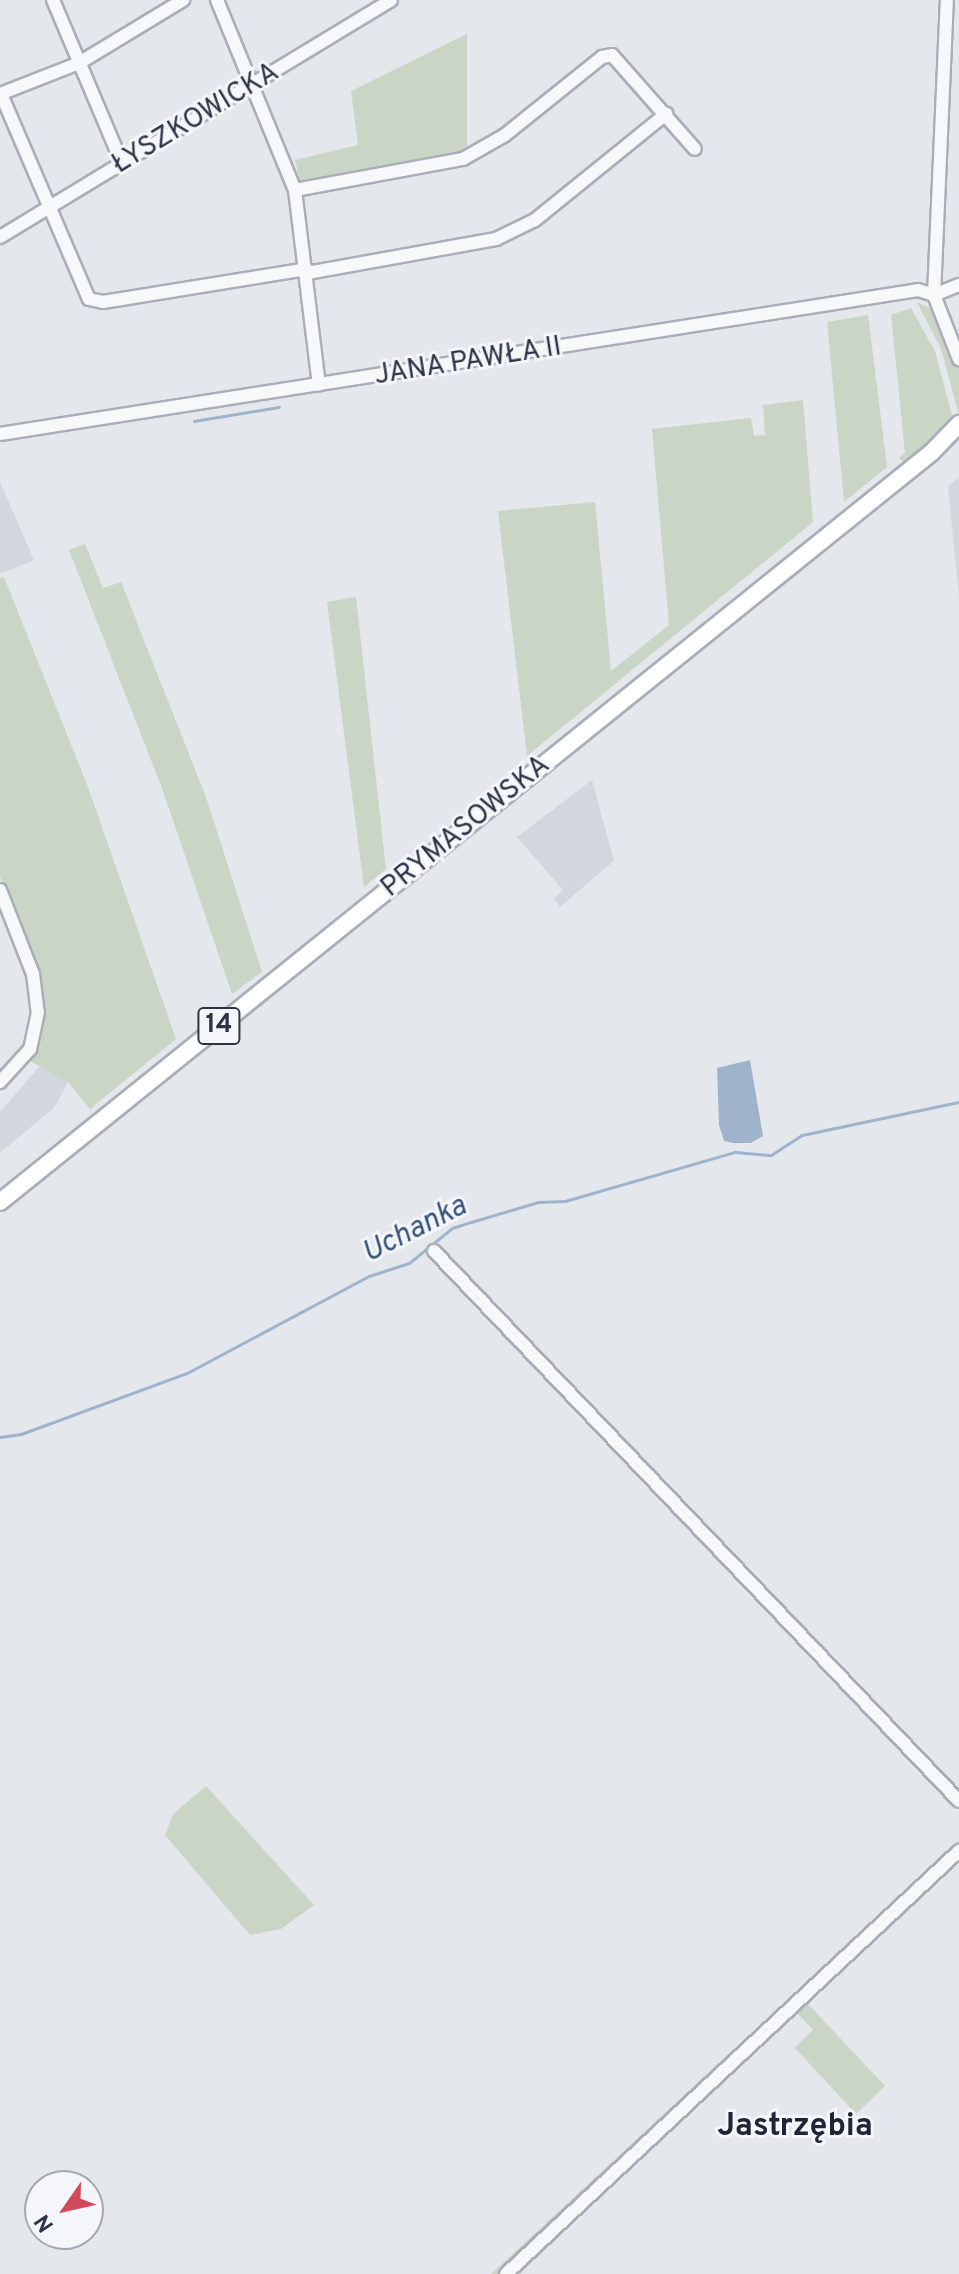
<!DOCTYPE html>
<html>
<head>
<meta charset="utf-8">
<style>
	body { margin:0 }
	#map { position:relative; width:959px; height:2274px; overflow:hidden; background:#e4e7ec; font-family:Overpass,sans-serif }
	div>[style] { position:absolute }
	.built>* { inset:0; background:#d2d6de }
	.green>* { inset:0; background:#c9d6c5 }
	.water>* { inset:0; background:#9fb4cc }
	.stream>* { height:3px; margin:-1.5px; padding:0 1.5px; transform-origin:1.5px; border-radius:1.5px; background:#9fb4cc }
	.roads { filter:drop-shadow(2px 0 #a9aeb7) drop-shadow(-2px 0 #a9aeb7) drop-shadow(0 2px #a9aeb7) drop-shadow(0 -2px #a9aeb7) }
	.minor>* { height:12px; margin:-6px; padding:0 6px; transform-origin:6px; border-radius:6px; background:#f7f8fa }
	.major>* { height:16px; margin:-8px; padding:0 8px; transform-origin:8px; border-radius:8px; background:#fff }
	span { translate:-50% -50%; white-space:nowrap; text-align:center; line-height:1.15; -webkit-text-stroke:6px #f4f6f9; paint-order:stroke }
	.shield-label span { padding:2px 6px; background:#f4f6f9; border:2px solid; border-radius:6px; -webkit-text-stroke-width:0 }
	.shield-label { font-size:26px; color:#2b3445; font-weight:700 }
	.street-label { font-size:28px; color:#2b3445 }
	.water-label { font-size:30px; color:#34527a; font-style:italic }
	.quarter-label { font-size:32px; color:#1d2536; font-weight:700 }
	.north { position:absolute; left:24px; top:2170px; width:80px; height:80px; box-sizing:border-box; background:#f4f6f9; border:2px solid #a4a8b1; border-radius:50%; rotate:236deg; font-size:22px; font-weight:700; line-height:32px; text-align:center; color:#2b3445 }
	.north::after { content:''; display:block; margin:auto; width:28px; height:36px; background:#d1495b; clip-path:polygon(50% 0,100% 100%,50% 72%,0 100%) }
</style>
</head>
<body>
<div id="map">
	<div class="built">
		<div style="clip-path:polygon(959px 478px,959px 597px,948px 486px)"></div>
		<div style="clip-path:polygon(0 482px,34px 560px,0 574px)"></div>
		<div style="clip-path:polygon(592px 780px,614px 861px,560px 907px,554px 898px,563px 890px,517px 837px)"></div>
		<div style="clip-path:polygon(40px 1066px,68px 1082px,54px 1108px,0 1153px,0 1112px)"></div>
	</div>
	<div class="green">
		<div style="clip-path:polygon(467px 34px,467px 154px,302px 189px,295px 160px,358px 145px,351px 91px)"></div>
		<div style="clip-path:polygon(917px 302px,934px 310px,959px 366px,959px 415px,941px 349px)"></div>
		<div style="clip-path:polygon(911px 308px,935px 351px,954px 423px,904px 462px,899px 458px,905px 453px,891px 315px)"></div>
		<div style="clip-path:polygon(868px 315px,887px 467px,844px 502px,827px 322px)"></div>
		<div style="clip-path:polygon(803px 400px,813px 522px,527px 756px,498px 511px,595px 502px,611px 671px,669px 625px,652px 429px,751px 418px,754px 436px,765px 435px,763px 405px)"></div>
		<div style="clip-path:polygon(85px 544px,103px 588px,121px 582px,206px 797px,262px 972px,232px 994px,163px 791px,69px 550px)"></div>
		<div style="clip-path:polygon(4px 577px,88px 787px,176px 1039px,90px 1109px,68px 1082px,30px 1061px,40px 1038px,43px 996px,0 877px,0 578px)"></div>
		<div style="clip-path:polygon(356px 597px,386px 869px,364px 887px,327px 602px)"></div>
		<div style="clip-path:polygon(206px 1786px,314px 1905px,281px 1929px,250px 1935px,165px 1835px,173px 1814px)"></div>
		<div style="clip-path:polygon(959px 1841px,959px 1860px,777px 2033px,759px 2045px,516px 2274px,491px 2274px)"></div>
		<div style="clip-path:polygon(808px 2004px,885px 2086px,856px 2114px,795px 2048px,813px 2030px,797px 2013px)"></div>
	</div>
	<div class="water">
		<div style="clip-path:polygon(750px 1060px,763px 1136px,751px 1143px,733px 1143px,724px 1141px,719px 1125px,717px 1068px)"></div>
	</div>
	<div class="stream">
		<div style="left:194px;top:421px;width:86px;rotate:-9.4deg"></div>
		<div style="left:0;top:1437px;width:21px;rotate:-8deg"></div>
		<div style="left:21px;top:1434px;width:177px;rotate:-20.2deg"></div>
		<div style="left:187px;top:1373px;width:206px;rotate:-28.1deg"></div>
		<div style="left:369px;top:1276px;width:42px;rotate:-18deg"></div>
		<div style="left:409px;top:1263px;width:55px;rotate:-39.1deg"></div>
		<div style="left:452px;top:1228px;width:20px;rotate:-18deg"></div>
		<div style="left:471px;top:1222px;width:70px;rotate:-16.6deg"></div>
		<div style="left:538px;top:1202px;width:27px;rotate:-2deg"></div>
		<div style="left:565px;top:1201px;width:177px;rotate:-16.1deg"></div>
		<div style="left:735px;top:1152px;width:36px;rotate:5deg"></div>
		<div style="left:771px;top:1155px;width:37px;rotate:-33deg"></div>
		<div style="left:802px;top:1135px;width:160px;rotate:-11.9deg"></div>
	</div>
	<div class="roads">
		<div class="minor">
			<div style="left:53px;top:0;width:177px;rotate:67.1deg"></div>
			<div style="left:217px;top:0;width:205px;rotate:67.7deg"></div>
			<div style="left:295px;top:190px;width:196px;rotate:83deg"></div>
			<div style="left:0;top:94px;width:85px;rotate:-21.4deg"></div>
			<div style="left:79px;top:63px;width:122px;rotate:-31.2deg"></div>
			<div style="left:1px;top:94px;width:223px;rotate:66.8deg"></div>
			<div style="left:89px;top:299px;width:14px;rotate:12deg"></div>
			<div style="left:103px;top:302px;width:206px;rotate:-9.2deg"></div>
			<div style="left:295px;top:190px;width:171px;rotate:-10.5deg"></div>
			<div style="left:463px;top:159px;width:48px;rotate:-29.7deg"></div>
			<div style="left:505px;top:135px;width:124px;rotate:-38.8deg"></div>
			<div style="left:602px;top:57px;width:10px;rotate:-11deg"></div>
			<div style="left:612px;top:55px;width:125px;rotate:48.6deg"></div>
			<div style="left:0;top:237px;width:457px;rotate:-31.2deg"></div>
			<div style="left:307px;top:273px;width:192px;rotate:-10.2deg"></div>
			<div style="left:496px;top:239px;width:43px;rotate:-26deg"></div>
			<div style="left:535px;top:220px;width:169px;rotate:-39deg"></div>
			<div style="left:934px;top:295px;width:295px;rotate:-87.5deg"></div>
			<div style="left:934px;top:295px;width:27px;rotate:-22deg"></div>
			<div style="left:0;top:434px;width:929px;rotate:-8.91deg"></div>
			<div style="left:918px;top:290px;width:17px;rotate:17deg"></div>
			<div style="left:934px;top:295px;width:69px;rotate:68.7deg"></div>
			<div style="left:0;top:890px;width:90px;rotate:68.6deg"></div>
			<div style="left:33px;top:974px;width:38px;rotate:83deg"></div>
			<div style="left:38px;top:1012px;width:38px;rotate:102deg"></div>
			<div style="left:30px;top:1049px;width:45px;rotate:132.3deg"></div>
			<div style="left:434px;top:1251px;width:760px;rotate:46.33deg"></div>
			<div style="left:506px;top:2274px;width:620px;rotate:-43.04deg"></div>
		</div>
		<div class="major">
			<div style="left:0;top:1202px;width:1196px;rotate:-38.82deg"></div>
			<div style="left:932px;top:452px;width:39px;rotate:-46deg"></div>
		</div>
	</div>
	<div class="shield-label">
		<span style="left:219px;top:1026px">14</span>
	</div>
	<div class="street-label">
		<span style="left:196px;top:119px;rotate:-31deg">ŁYSZKOWICKA</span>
		<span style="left:468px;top:362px;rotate:-9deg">JANA PAWŁA II</span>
		<span style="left:466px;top:827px;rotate:-39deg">PRYMASOWSKA</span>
	</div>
	<div class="water-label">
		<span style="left:415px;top:1231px;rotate:-27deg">Uchanka</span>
	</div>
	<div class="quarter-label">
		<span style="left:795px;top:2127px">Jastrzębia</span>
	</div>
	<div class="north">N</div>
</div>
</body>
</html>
